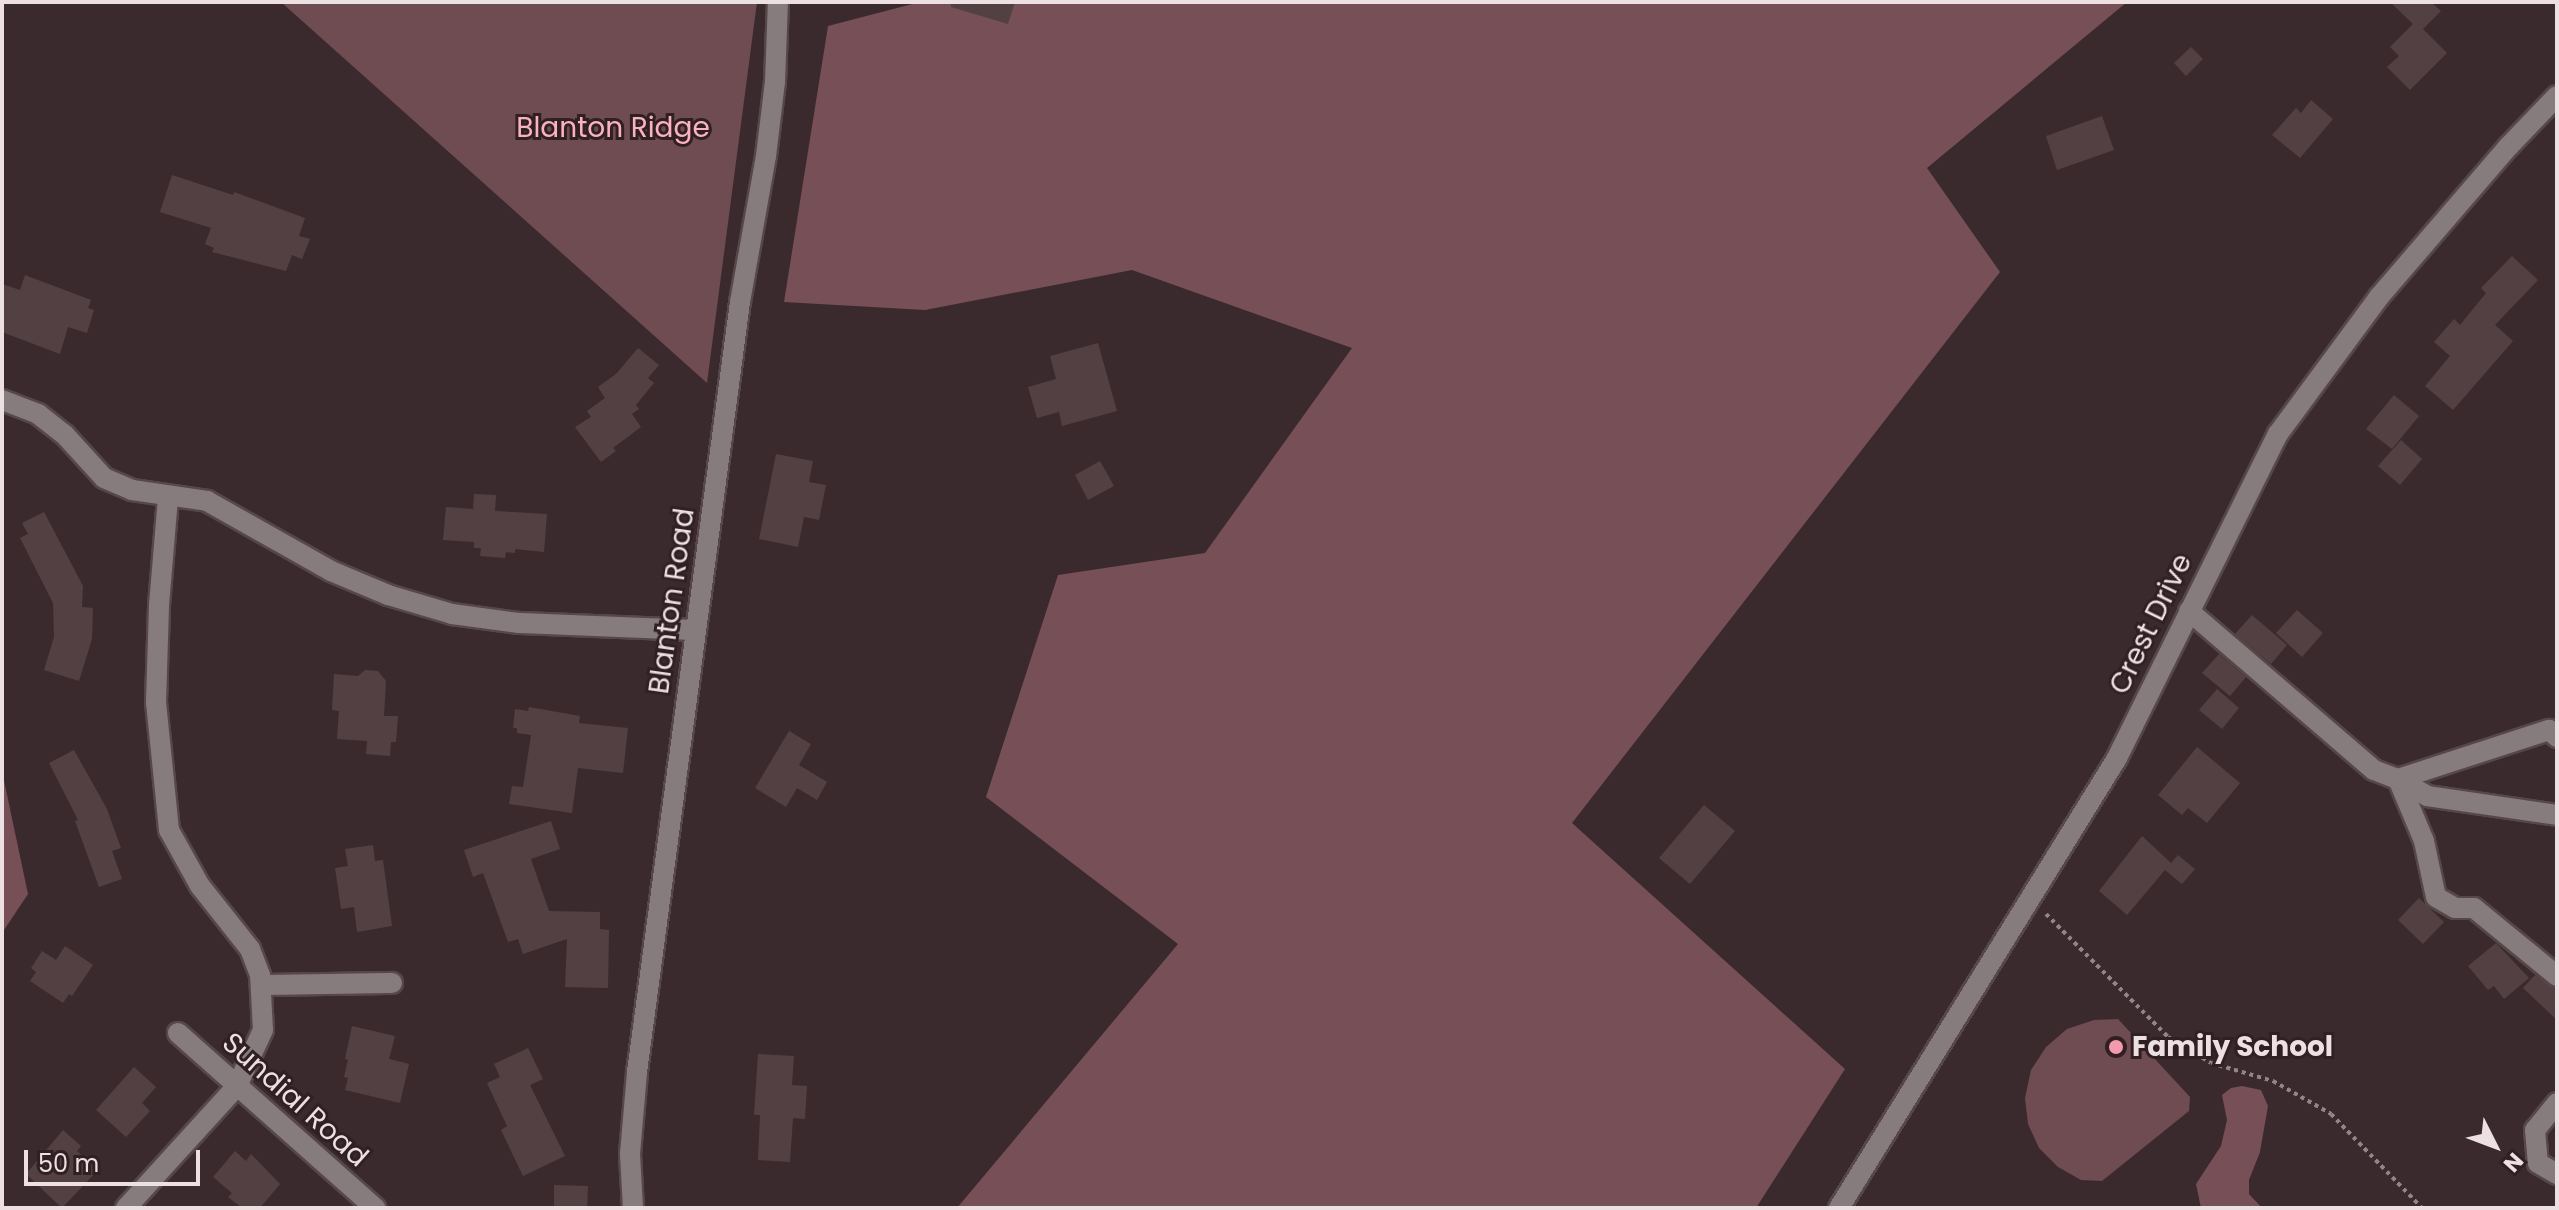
<!DOCTYPE html>
<html>
<head>
<meta charset="utf-8">
<style>
	body { margin:0 }
	#map { position:relative; width:2559px; height:1210px; overflow:hidden; background:#3b2a2d; font-family:Poppins,sans-serif }
	div>[style] { position:absolute }
	.green>* { inset:0; background:#6f4b52 }
	.forest>* { inset:0; background:#774f57 }
	.building>* { inset:0; background:#534043 }
	.path>* { height:4px; margin-top:-2px; transform-origin:0; background:repeating-linear-gradient(90deg,#938587 0 4px,transparent 0 8px) }
	.roads { filter:drop-shadow(2px 0 #57474a) drop-shadow(-2px 0 #57474a) drop-shadow(0 2px #57474a) drop-shadow(0 -2px #57474a) }
	.minor>* { height:20px; margin:-10px; padding:0 10px; transform-origin:10px; border-radius:10px; background:#867c7e }
	.dots>* { width:22px; height:22px; translate:-50% -50%; box-sizing:border-box; border:4px solid #312023; border-radius:50% }
	span { translate:-50% -50%; white-space:nowrap; text-align:center; line-height:1.15; -webkit-text-stroke:6px #312023; paint-order:stroke }
	.park-label { font-size:28px; color:#fab2c0 }
	.street-label { font-size:28px; color:#ece0e2 }
	.poi-label { font-size:28px; color:#ece0e2; font-weight:700 }
	.left { translate:0 -50%; text-align:left }
	.frame { position:absolute; inset:0; border:4px solid #ece0e2; pointer-events:none }
	.north { position:absolute; left:2455px; top:1106px; width:80px; height:80px; -webkit-text-stroke:6px #312023; paint-order:stroke; rotate:132deg; font-size:22px; font-weight:700; line-height:32px; text-align:center; color:#ece0e2 }
	.north::after { content:''; display:block; margin:auto; width:28px; height:36px; background:#ece0e2; clip-path:polygon(50% 0,100% 100%,50% 72%,0 100%) }
	.scale { position:absolute; left:24px; top:1150px; width:176px; height:36px; box-sizing:border-box; border:4px solid #ece0e2; border-top:0; padding-left:10px; font-size:24px; line-height:28px; white-space:nowrap; color:#ece0e2; -webkit-text-stroke:6px #312023; paint-order:stroke }
</style>
</head>
<body>
<div id="map">
	<div class="green">
		<div style="clip-path:polygon(281px 2px,757px 2px,707px 383px)"></div>
		<div style="clip-path:polygon(2118px 1019px,2190px 1097px,2189px 1111px,2102px 1181px,2081px 1180px,2058px 1167px,2039px 1148px,2028px 1124px,2025px 1098px,2031px 1070px,2046px 1047px,2067px 1029px,2094px 1020px)"></div>
	</div>
	<div class="forest">
		<div style="clip-path:polygon(920px 2px,2127px 2px,1927px 168px,2000px 272px,1572px 823px,1845px 1069px,1756px 1208px,957px 1208px,1178px 944px,986px 797px,1058px 575px,1205px 553px,1352px 348px,1132px 270px,925px 310px,784px 302px,828px 26px)"></div>
		<div style="clip-path:polygon(2px 771px,28px 894px,2px 933px)"></div>
		<div style="clip-path:polygon(2242px 1086px,2261px 1090px,2268px 1106px,2260px 1152px,2249px 1180px,2249px 1194px,2262px 1208px,2201px 1208px,2196px 1184px,2221px 1146px,2227px 1120px,2222px 1095px,2231px 1088px)"></div>
	</div>
	<div class="building">
		<div style="clip-path:polygon(951px 2px,1015px 2px,1008px 24px,951px 7px)"></div>
		<div style="clip-path:polygon(2390px 2px,2431px 2px,2441px 11px,2423px 29px,2447px 53px,2410px 90px,2387px 67px,2399px 56px,2390px 47px,2413px 24px)"></div>
		<div style="clip-path:polygon(2191px 47px,2203px 59px,2186px 76px,2174px 63px)"></div>
		<div style="clip-path:polygon(2311px 100px,2333px 119px,2300px 158px,2272px 135px,2296px 108px,2301px 113px)"></div>
		<div style="clip-path:polygon(2102px 116px,2114px 150px,2057px 170px,2046px 136px)"></div>
		<div style="clip-path:polygon(172px 175px,233px 195px,234px 192px,305px 218px,299px 236px,310px 239px,302px 259px,292px 255px,286px 271px,212px 252px,214px 248px,205px 244px,211px 228px,160px 212px)"></div>
		<div style="clip-path:polygon(2512px 256px,2538px 280px,2495px 325px,2513px 341px,2453px 410px,2425px 386px,2450px 356px,2434px 342px,2454px 319px,2460px 325px,2486px 293px,2481px 288px)"></div>
		<div style="clip-path:polygon(25px 275px,91px 300px,88px 308px,94px 310px,87px 333px,68px 327px,60px 354px,2px 332px,2px 284px,20px 290px)"></div>
		<div style="clip-path:polygon(1098px 343px,1117px 411px,1062px 426px,1059px 412px,1037px 418px,1028px 387px,1056px 379px,1050px 356px)"></div>
		<div style="clip-path:polygon(638px 348px,659px 365px,648px 378px,654px 383px,636px 405px,639px 409px,632px 414px,641px 427px,613px 448px,616px 451px,601px 462px,575px 427px,591px 417px,587px 411px,605px 398px,598px 387px,616px 374px)"></div>
		<div style="clip-path:polygon(2394px 395px,2419px 416px,2392px 449px,2366px 429px)"></div>
		<div style="clip-path:polygon(2401px 440px,2422px 459px,2400px 485px,2378px 466px)"></div>
		<div style="clip-path:polygon(776px 454px,813px 461px,809px 482px,826px 485px,819px 520px,804px 517px,798px 547px,759px 539px)"></div>
		<div style="clip-path:polygon(1100px 461px,1114px 486px,1088px 500px,1075px 475px)"></div>
		<div style="clip-path:polygon(474px 494px,496px 495px,495px 511px,547px 514px,544px 552px,515px 549px,515px 553px,506px 552px,505px 558px,480px 556px,481px 548px,474px 548px,474px 542px,443px 540px,446px 507px,473px 509px)"></div>
		<div style="clip-path:polygon(44px 512px,83px 586px,82px 607px,93px 608px,92px 639px,79px 681px,44px 670px,54px 637px,53px 603px,20px 538px,28px 534px,22px 523px)"></div>
		<div style="clip-path:polygon(2297px 610px,2323px 633px,2302px 657px,2276px 633px)"></div>
		<div style="clip-path:polygon(2252px 615px,2287px 645px,2271px 664px,2235px 634px)"></div>
		<div style="clip-path:polygon(2219px 654px,2246px 677px,2230px 696px,2202px 673px)"></div>
		<div style="clip-path:polygon(365px 670px,378px 671px,386px 681px,384px 716px,398px 716px,396px 742px,391px 742px,390px 756px,366px 754px,367px 741px,337px 739px,339px 711px,332px 710px,334px 674px,358px 676px)"></div>
		<div style="clip-path:polygon(2217px 689px,2239px 708px,2222px 729px,2199px 710px)"></div>
		<div style="clip-path:polygon(529px 707px,580px 716px,579px 723px,628px 728px,623px 773px,578px 768px,572px 813px,509px 804px,512px 786px,523px 787px,531px 735px,517px 733px,517px 728px,513px 728px,515px 709px,528px 711px)"></div>
		<div style="clip-path:polygon(789px 731px,811px 744px,799px 765px,827px 782px,817px 800px,797px 788px,786px 807px,755px 788px)"></div>
		<div style="clip-path:polygon(2197px 747px,2240px 783px,2207px 823px,2188px 808px,2182px 815px,2158px 795px)"></div>
		<div style="clip-path:polygon(74px 750px,107px 809px,121px 848px,112px 851px,122px 879px,99px 887px,75px 821px,78px 820px,49px 763px)"></div>
		<div style="clip-path:polygon(1704px 805px,1735px 831px,1690px 884px,1659px 858px)"></div>
		<div style="clip-path:polygon(551px 821px,560px 849px,531px 859px,549px 911px,600px 912px,600px 929px,609px 930px,608px 988px,565px 987px,567px 939px,523px 954px,518px 939px,508px 942px,483px 873px,473px 877px,464px 850px)"></div>
		<div style="clip-path:polygon(2142px 836px,2171px 863px,2178px 855px,2195px 869px,2182px 884px,2165px 870px,2127px 915px,2099px 891px)"></div>
		<div style="clip-path:polygon(373px 845px,375px 861px,383px 860px,392px 926px,357px 932px,354px 907px,341px 909px,335px 868px,348px 866px,345px 849px)"></div>
		<div style="clip-path:polygon(2419px 898px,2444px 922px,2423px 944px,2398px 920px)"></div>
		<div style="clip-path:polygon(2496px 943px,2529px 978px,2504px 999px,2494px 986px,2488px 990px,2468px 966px)"></div>
		<div style="clip-path:polygon(65px 946px,93px 965px,72px 996px,69px 994px,63px 1003px,30px 981px,36px 972px,31px 968px,42px 951px,56px 960px)"></div>
		<div style="clip-path:polygon(2535px 975px,2557px 989px,2557px 1020px,2523px 988px)"></div>
		<div style="clip-path:polygon(352px 1026px,395px 1036px,389px 1059px,409px 1064px,400px 1103px,345px 1090px,348px 1078px,344px 1077px,348px 1060px,345px 1059px)"></div>
		<div style="clip-path:polygon(528px 1048px,543px 1079px,530px 1085px,565px 1156px,523px 1176px,501px 1130px,507px 1126px,487px 1083px,500px 1077px,494px 1064px)"></div>
		<div style="clip-path:polygon(758px 1054px,794px 1056px,792px 1085px,807px 1086px,805px 1119px,793px 1118px,790px 1162px,758px 1160px,760px 1115px,754px 1115px)"></div>
		<div style="clip-path:polygon(134px 1067px,156px 1087px,142px 1103px,150px 1111px,126px 1137px,96px 1110px)"></div>
		<div style="clip-path:polygon(63px 1130px,81px 1146px,77px 1151px,98px 1170px,62px 1208px,26px 1174px)"></div>
		<div style="clip-path:polygon(235px 1151px,246px 1161px,251px 1154px,280px 1184px,260px 1208px,242px 1208px,228px 1197px,232px 1193px,213px 1177px)"></div>
		<div style="clip-path:polygon(554px 1185px,588px 1186px,587px 1208px,554px 1208px)"></div>
	</div>
	<div class="path">
		<div style="left:2046px;top:914px;width:173px;rotate:45.2deg"></div>
		<div style="left:2168px;top:1037px;width:50px;rotate:31.2deg"></div>
		<div style="left:2211px;top:1063px;width:65px;rotate:16.2deg"></div>
		<div style="left:2273px;top:1081px;width:67px;rotate:29.6deg"></div>
		<div style="left:2331px;top:1114px;width:131px;rotate:45.9deg"></div>
	</div>
	<div class="roads">
		<div class="minor">
			<div style="left:2px;top:400px;width:39px;rotate:21deg"></div>
			<div style="left:38px;top:414px;width:33px;rotate:38deg"></div>
			<div style="left:64px;top:434px;width:59px;rotate:47.7deg"></div>
			<div style="left:104px;top:478px;width:30px;rotate:23deg"></div>
			<div style="left:132px;top:490px;width:76px;rotate:8.3deg"></div>
			<div style="left:207px;top:501px;width:142px;rotate:29.4deg"></div>
			<div style="left:331px;top:571px;width:62px;rotate:22.8deg"></div>
			<div style="left:388px;top:595px;width:67px;rotate:16.5deg"></div>
			<div style="left:452px;top:614px;width:68px;rotate:7.7deg"></div>
			<div style="left:519px;top:623px;width:177px;rotate:2.3deg"></div>
			<div style="left:2189px;top:611px;width:244px;rotate:40.7deg"></div>
			<div style="left:2374px;top:770px;width:26px;rotate:21deg"></div>
			<div style="left:2398px;top:779px;width:159px;rotate:-18deg"></div>
			<div style="left:2549px;top:730px;width:11px;rotate:41deg"></div>
			<div style="left:2398px;top:779px;width:67px;rotate:67.2deg"></div>
			<div style="left:2424px;top:841px;width:57px;rotate:77.9deg"></div>
			<div style="left:2436px;top:897px;width:22px;rotate:30deg"></div>
			<div style="left:2455px;top:908px;width:19px"></div>
			<div style="left:2474px;top:908px;width:107px;rotate:39.3deg"></div>
			<div style="left:2398px;top:779px;width:34px;rotate:30deg"></div>
			<div style="left:2427px;top:796px;width:131px;rotate:8.3deg"></div>
			<div style="left:261px;top:985px;width:131px;rotate:-0.9deg"></div>
			<div style="left:178px;top:1033px;width:264px;rotate:41.6deg"></div>
			<div style="left:2557px;top:1103px;width:35px;rotate:129deg"></div>
			<div style="left:2535px;top:1130px;width:33px;rotate:85deg"></div>
			<div style="left:2538px;top:1163px;width:22px;rotate:30deg"></div>
			<div style="left:126px;top:1208px;width:165px;rotate:-47.7deg"></div>
			<div style="left:237px;top:1086px;width:62px;rotate:-65.1deg"></div>
			<div style="left:263px;top:1030px;width:55px;rotate:-93.1deg"></div>
			<div style="left:260px;top:975px;width:28px;rotate:-111deg"></div>
			<div style="left:250px;top:949px;width:80px;rotate:-128.4deg"></div>
			<div style="left:200px;top:886px;width:64px;rotate:-119deg"></div>
			<div style="left:169px;top:830px;width:129px;rotate:-95.8deg"></div>
			<div style="left:156px;top:702px;width:97px;rotate:-88.2deg"></div>
			<div style="left:159px;top:605px;width:108px;rotate:-85.2deg"></div>
			<div style="left:633px;top:1208px;width:54px;rotate:-93.2deg"></div>
			<div style="left:630px;top:1154px;width:82px;rotate:-85.1deg"></div>
			<div style="left:637px;top:1072px;width:777px;rotate:-82.38deg"></div>
			<div style="left:740px;top:302px;width:148px;rotate:-79.9deg"></div>
			<div style="left:766px;top:156px;width:75px;rotate:-83.1deg"></div>
			<div style="left:775px;top:82px;width:80px;rotate:-87.9deg"></div>
			<div style="left:1839px;top:1208px;width:529px;rotate:-58.29deg"></div>
			<div style="left:2117px;top:758px;width:362px;rotate:-63.6deg"></div>
			<div style="left:2278px;top:434px;width:170px;rotate:-53.6deg"></div>
			<div style="left:2379px;top:297px;width:199px;rotate:-49.3deg"></div>
			<div style="left:2509px;top:146px;width:69px;rotate:-46.2deg"></div>
		</div>
	</div>
	<div class="dots">
		<div style="left:2116px;top:1047px;background:#f39aac"></div>
	</div>
	<div class="park-label">
		<span style="left:613px;top:128px">Blanton Ridge</span>
	</div>
	<div class="street-label">
		<span style="left:672px;top:601px;rotate:-82deg">Blanton Road</span>
		<span style="left:2151px;top:624px;rotate:-64deg">Crest Drive</span>
		<span style="left:295px;top:1100px;rotate:42deg">Sundial Road</span>
	</div>
	<div class="poi-label">
		<span class="left" style="left:2132px;top:1047px">Family School</span>
	</div>
	<div class="frame"></div>
	<div class="north">N</div>
	<div class="scale">50 m</div>
</div>
</body>
</html>
